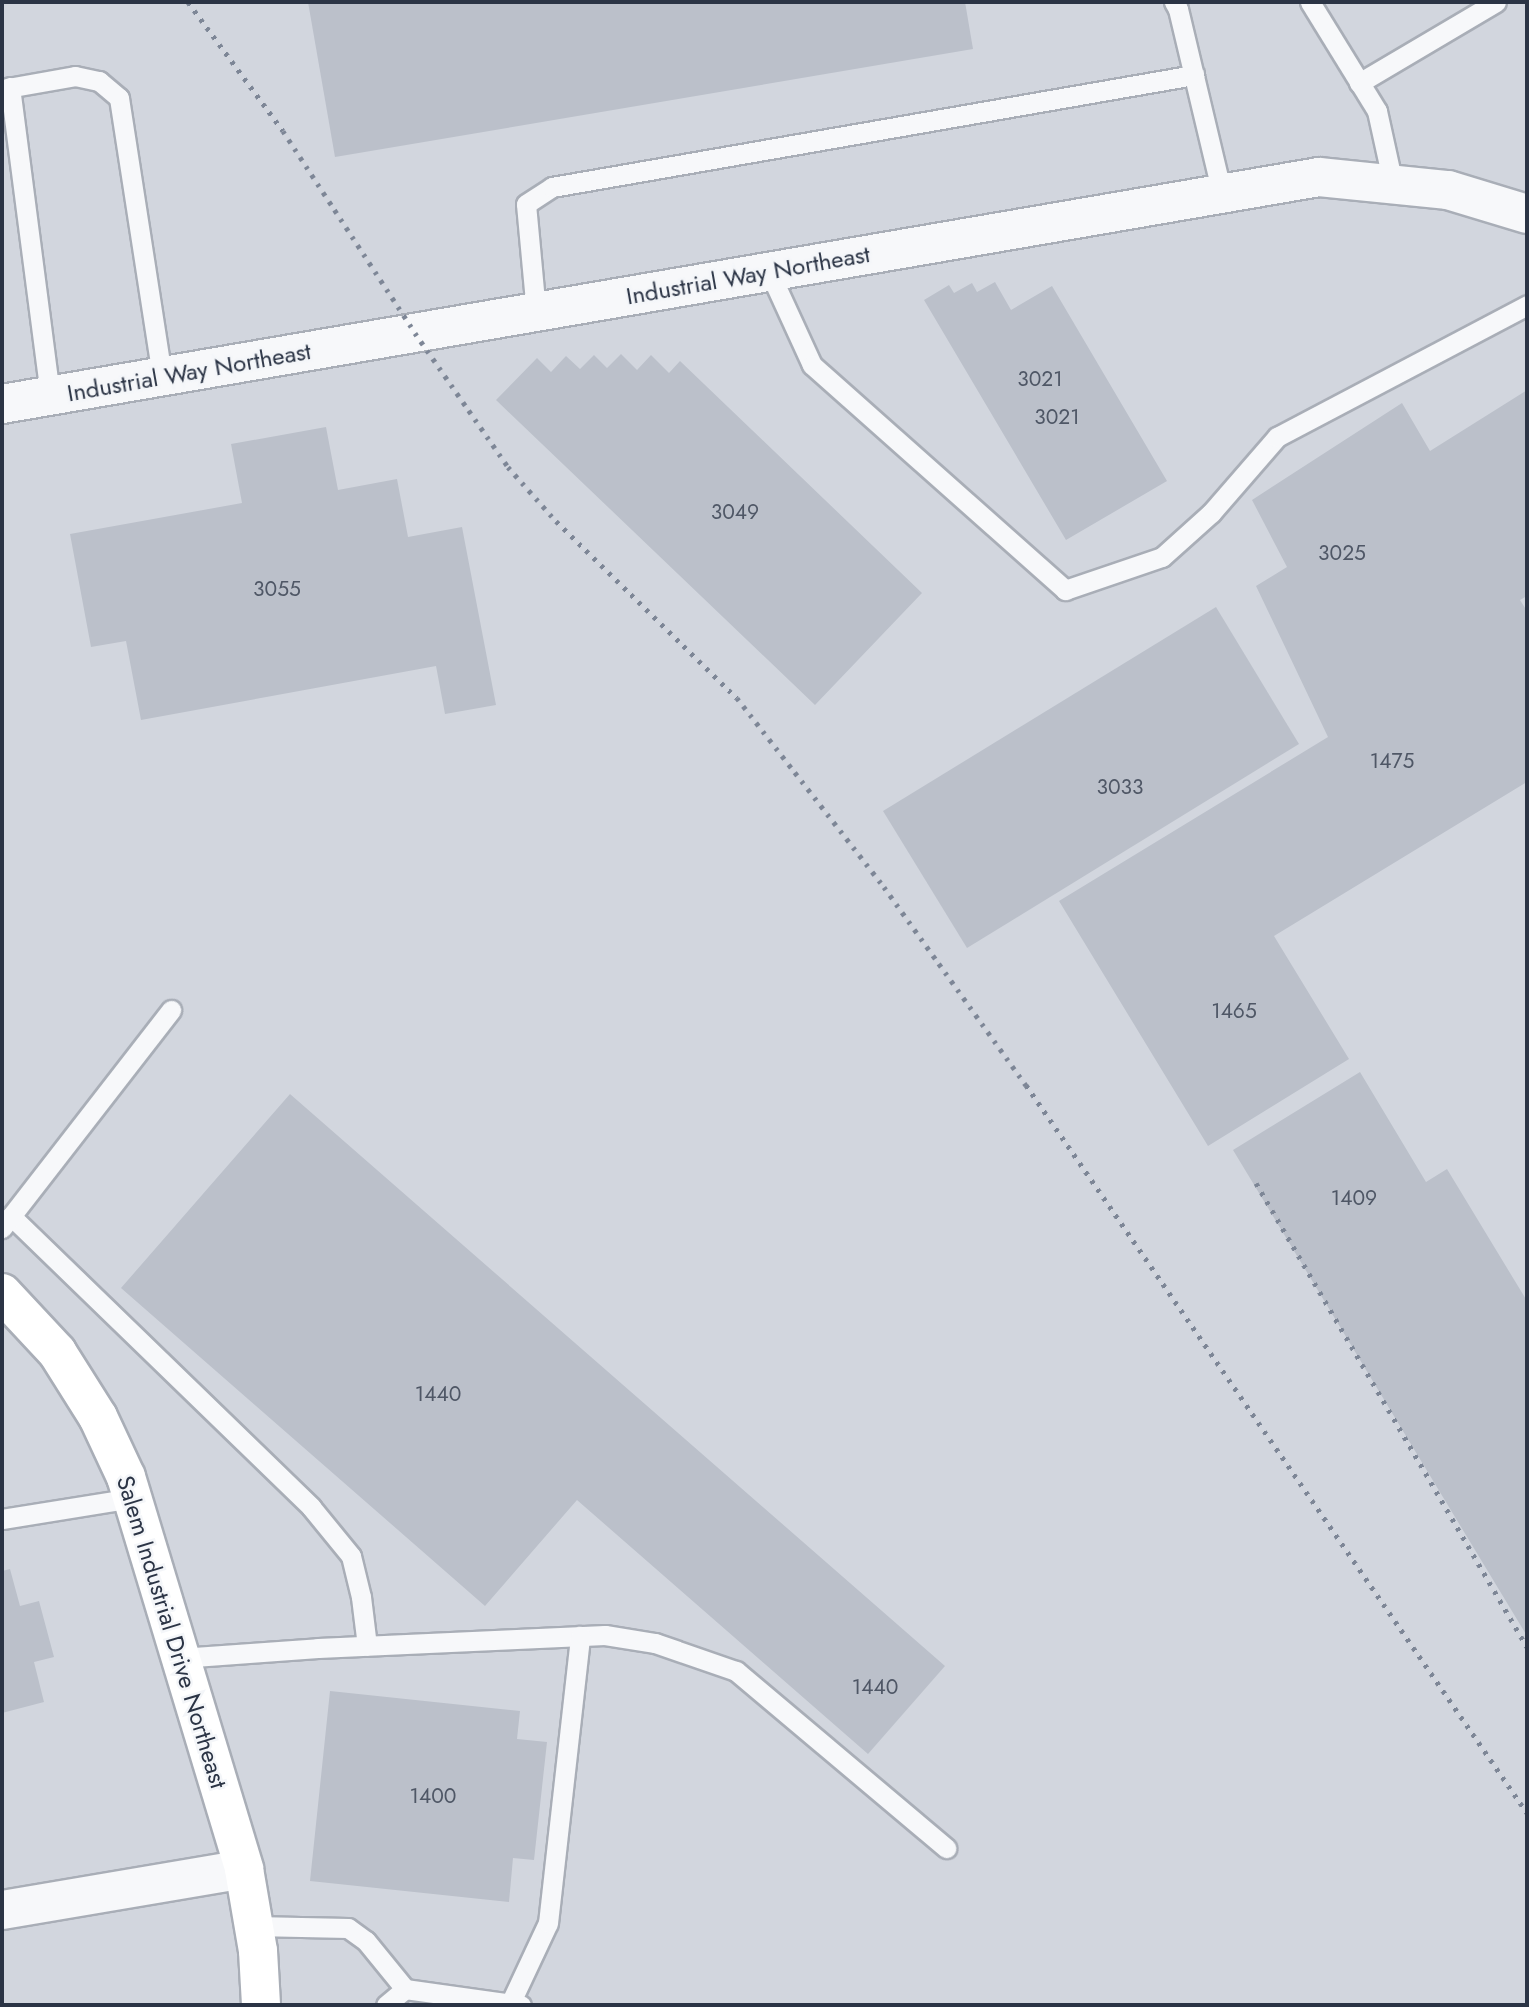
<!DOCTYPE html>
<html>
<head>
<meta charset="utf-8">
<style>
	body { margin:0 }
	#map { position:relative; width:1529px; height:2007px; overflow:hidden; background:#e4e7ec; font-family:Jost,sans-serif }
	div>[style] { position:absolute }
	.built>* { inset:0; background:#d2d6de }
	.building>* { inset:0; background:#bbc0ca }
	.roads { filter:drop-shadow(2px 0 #a9aeb7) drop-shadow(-2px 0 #a9aeb7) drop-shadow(0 2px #a9aeb7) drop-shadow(0 -2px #a9aeb7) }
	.lane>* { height:19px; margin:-9.5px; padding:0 9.5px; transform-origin:9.5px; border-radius:9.5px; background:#f7f8fa }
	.street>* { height:38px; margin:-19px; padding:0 19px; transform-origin:19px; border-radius:19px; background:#f7f8fa }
	.secondary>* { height:38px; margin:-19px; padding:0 19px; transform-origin:19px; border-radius:19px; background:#fff }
	.rail>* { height:5px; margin-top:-2.5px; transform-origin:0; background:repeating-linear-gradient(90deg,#7d8696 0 3.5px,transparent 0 10.5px) }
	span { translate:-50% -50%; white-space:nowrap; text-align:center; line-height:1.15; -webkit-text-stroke:5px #f4f6f9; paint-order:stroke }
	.number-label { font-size:21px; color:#4f5766 }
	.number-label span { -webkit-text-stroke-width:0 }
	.street-label { font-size:24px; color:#2b3445 }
	.frame { position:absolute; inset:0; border:4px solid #2b3445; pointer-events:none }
</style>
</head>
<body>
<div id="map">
	<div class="built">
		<div style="clip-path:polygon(2px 2px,1527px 2px,1527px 2005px,2px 2005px)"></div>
	</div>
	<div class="building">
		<div style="clip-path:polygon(308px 2px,965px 2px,973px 49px,335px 157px)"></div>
		<div style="clip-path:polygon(995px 282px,1011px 310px,1052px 286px,1167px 481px,1066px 540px,924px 300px,949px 285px,954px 293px,972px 283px,977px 292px)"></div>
		<div style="clip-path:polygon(621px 354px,637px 370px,651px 355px,669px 373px,680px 361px,922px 593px,815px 705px,496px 400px,537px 358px,551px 372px,566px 356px,580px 369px,594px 355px,607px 368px)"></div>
		<div style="clip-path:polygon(1527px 390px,1527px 596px,1520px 600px,1527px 611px,1527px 782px,1274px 936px,1349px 1059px,1208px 1146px,1059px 901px,1328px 737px,1256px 586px,1287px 567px,1252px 500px,1402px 403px,1430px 451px)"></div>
		<div style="clip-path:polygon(326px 427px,338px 490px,397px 479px,408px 537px,462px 527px,496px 705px,445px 714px,436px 666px,141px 720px,126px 641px,91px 647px,70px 534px,242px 503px,231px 444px)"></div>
		<div style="clip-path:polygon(1216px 607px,1299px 744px,967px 948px,883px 811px)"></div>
		<div style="clip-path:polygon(1360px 1072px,1426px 1182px,1447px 1169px,1527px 1301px,1527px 1636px,1233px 1150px)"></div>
		<div style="clip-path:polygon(290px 1094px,945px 1666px,868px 1754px,577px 1500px,485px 1606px,121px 1288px)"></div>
		<div style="clip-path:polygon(10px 1569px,20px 1606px,39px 1601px,54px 1657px,34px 1662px,44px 1702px,2px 1713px,2px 1571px)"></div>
		<div style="clip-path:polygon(330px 1691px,520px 1711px,517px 1739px,547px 1742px,534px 1860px,513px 1858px,509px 1902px,310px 1881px)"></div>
	</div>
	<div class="roads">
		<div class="lane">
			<div style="left:1174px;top:2px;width:8px;rotate:60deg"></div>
			<div style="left:1178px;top:9px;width:190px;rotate:76.6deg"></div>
			<div style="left:1310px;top:2px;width:128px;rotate:58.4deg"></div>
			<div style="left:1377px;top:111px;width:75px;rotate:77.6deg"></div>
			<div style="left:1359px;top:83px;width:159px;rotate:-30.6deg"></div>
			<div style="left:10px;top:87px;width:312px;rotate:82.6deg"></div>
			<div style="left:2px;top:89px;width:74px;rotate:-10.1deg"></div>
			<div style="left:75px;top:76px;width:25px;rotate:12deg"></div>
			<div style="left:99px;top:81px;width:26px;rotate:40deg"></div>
			<div style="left:119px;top:98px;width:282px;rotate:81.2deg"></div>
			<div style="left:769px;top:271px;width:103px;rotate:65.4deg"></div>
			<div style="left:812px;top:365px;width:339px;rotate:41.6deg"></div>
			<div style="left:1065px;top:590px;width:102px;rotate:-18.8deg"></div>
			<div style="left:1162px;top:557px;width:66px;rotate:-41.9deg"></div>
			<div style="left:1211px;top:513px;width:101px;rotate:-49deg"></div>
			<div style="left:1277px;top:437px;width:283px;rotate:-27.8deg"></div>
			<div style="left:536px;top:312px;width:108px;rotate:-95.3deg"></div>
			<div style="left:526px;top:204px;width:31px;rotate:-33deg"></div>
			<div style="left:552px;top:187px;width:652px;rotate:-9.9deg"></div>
			<div style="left:11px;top:1216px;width:418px;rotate:44.1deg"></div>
			<div style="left:311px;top:1507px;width:63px;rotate:50.8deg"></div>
			<div style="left:351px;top:1556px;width:42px;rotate:76.3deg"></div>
			<div style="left:361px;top:1597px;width:49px;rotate:83deg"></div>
			<div style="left:2px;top:1228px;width:276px;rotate:-52.2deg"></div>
			<div style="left:2px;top:1519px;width:133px;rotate:-9.1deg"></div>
			<div style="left:180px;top:1658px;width:138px;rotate:-4.1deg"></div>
			<div style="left:318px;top:1648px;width:287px;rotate:-2.6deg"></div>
			<div style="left:605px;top:1635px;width:51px;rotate:9.1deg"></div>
			<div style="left:655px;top:1643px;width:86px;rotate:19.1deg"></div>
			<div style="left:736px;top:1671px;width:275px;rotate:40.1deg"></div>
			<div style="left:254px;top:1926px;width:94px;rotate:1.2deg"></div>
			<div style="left:348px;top:1928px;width:22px;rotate:36deg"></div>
			<div style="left:366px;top:1941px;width:62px;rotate:50.9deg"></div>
			<div style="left:510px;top:2004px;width:89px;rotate:-64.9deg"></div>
			<div style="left:548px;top:1923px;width:289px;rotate:-83.6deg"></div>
			<div style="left:386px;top:2005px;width:25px;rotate:-40deg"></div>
			<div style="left:405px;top:1989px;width:117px;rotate:7.9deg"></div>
		</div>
		<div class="street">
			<div style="left:2px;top:404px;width:1336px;rotate:-9.78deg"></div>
			<div style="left:1319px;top:177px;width:130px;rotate:5.8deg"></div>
			<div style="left:1448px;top:190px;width:83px;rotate:16.9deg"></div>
			<div style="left:2px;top:1910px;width:245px;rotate:-9.6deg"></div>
		</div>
		<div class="secondary">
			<div style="left:2px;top:1293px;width:81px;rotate:47deg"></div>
			<div style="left:57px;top:1352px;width:77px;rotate:57.8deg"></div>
			<div style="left:98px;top:1417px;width:66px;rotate:65deg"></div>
			<div style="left:126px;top:1477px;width:409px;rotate:73.2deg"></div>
			<div style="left:244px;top:1869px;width:83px;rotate:80.3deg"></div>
			<div style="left:258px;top:1951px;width:54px;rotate:86.8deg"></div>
		</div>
	</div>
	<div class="rail">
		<div style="left:188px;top:2px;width:160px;rotate:53.6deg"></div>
		<div style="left:283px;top:131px;width:241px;rotate:56.8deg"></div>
		<div style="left:415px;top:333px;width:163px;rotate:55.2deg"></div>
		<div style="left:508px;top:467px;width:72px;rotate:48.4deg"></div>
		<div style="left:556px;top:521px;width:253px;rotate:44.4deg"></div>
		<div style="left:737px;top:698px;width:239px;rotate:52.1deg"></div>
		<div style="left:884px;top:887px;width:244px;rotate:54.4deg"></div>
		<div style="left:1026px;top:1085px;width:884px;rotate:55.46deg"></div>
		<div style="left:1256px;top:1183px;width:537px;rotate:59.71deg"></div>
	</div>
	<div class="number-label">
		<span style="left:1040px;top:379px">3021</span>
		<span style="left:1057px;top:417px">3021</span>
		<span style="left:735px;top:512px">3049</span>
		<span style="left:1342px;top:553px">3025</span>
		<span style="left:277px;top:589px">3055</span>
		<span style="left:1392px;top:761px">1475</span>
		<span style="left:1120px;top:787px">3033</span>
		<span style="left:1234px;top:1011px">1465</span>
		<span style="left:1354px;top:1198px">1409</span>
		<span style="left:438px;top:1394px">1440</span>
		<span style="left:875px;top:1687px">1440</span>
		<span style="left:433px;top:1796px">1400</span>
	</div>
	<div class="street-label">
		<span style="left:748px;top:275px;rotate:-10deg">Industrial Way Northeast</span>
		<span style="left:189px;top:372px;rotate:-10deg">Industrial Way Northeast</span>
		<span style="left:172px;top:1632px;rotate:73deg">Salem Industrial Drive Northeast</span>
	</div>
	<div class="frame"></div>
</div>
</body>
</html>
